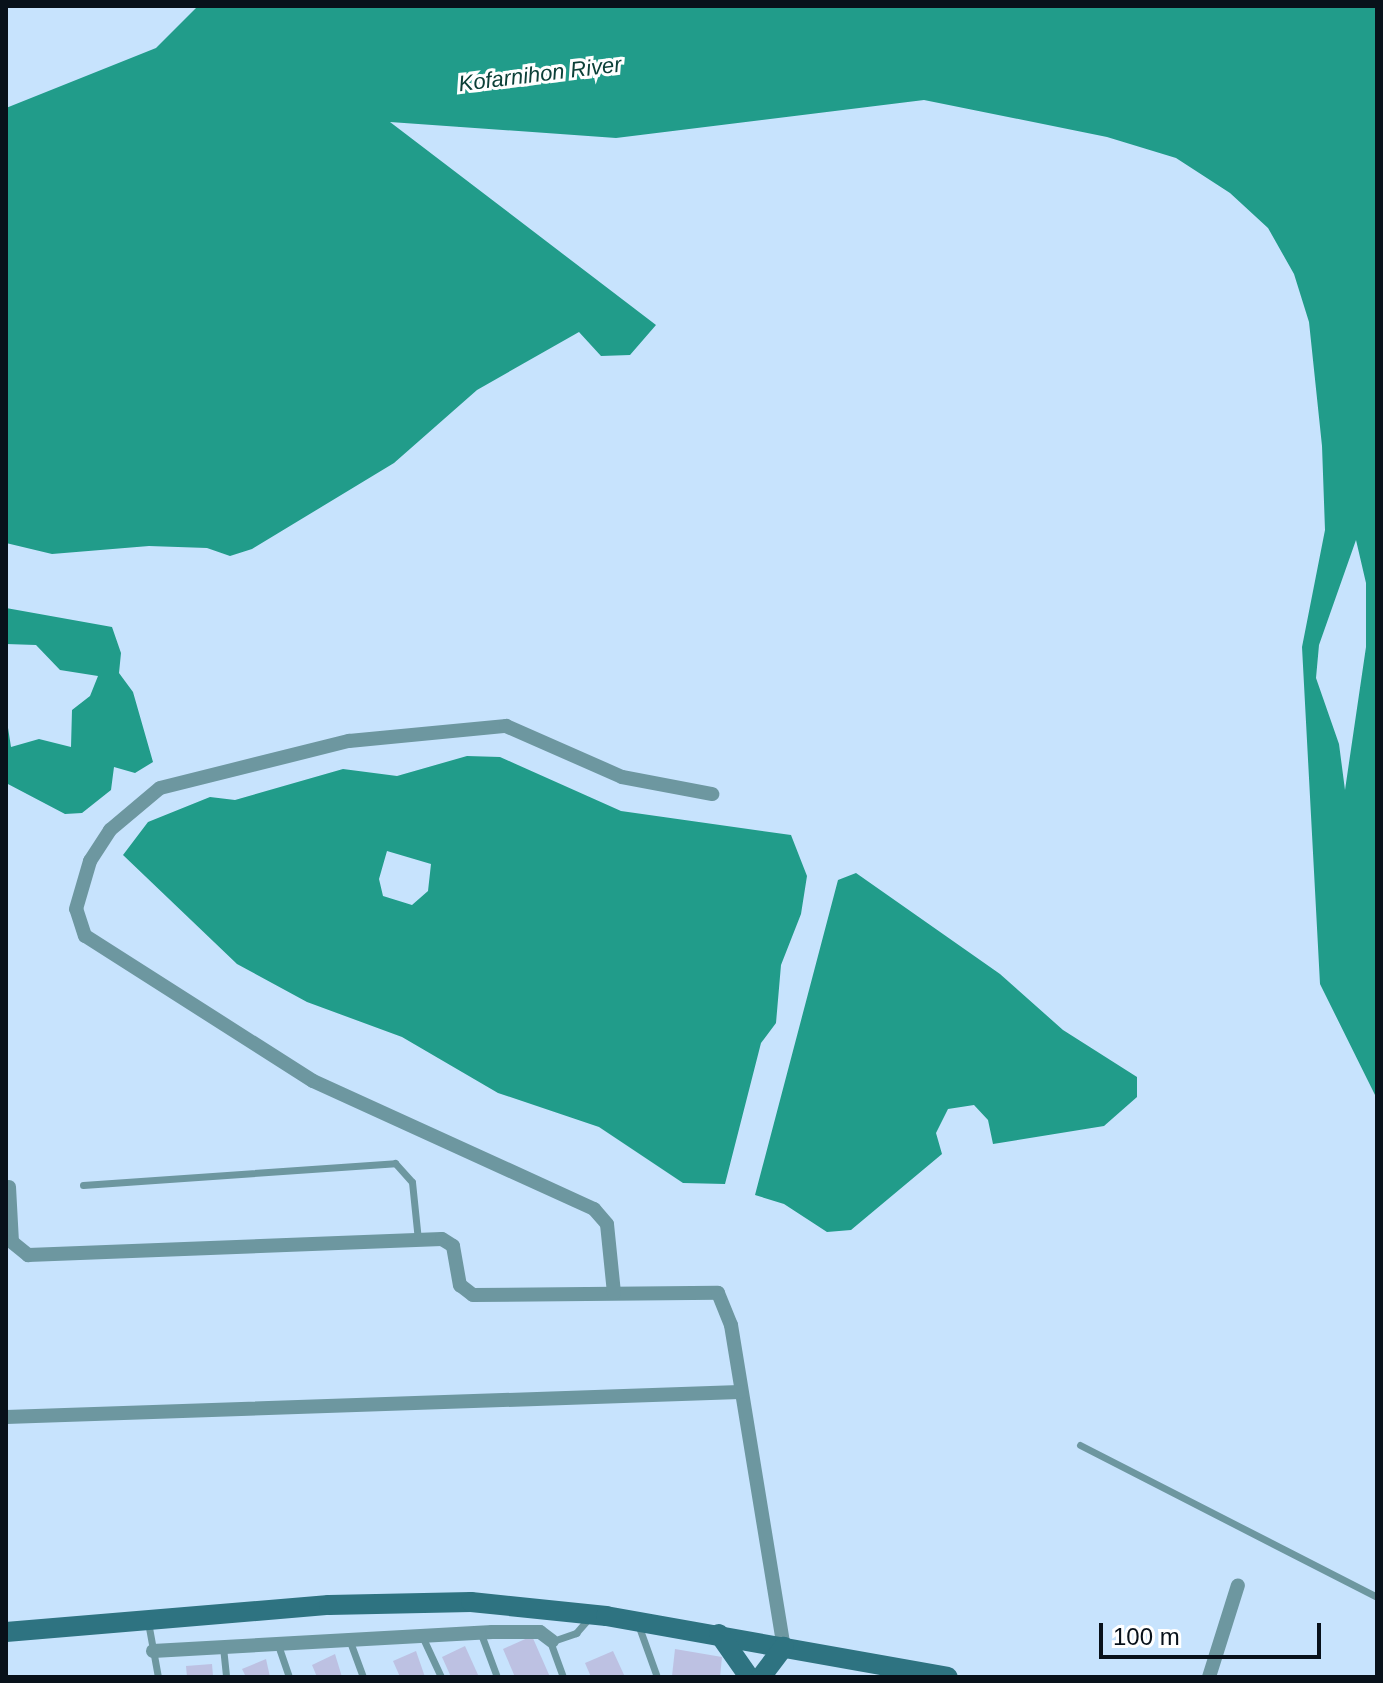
<!DOCTYPE html>
<html>
<head>
<meta charset="utf-8">
<style>
	body { margin:0 }
	#map { position:relative; width:1383px; height:1683px; overflow:hidden; background:#c7e3fd; font-family:Arial,sans-serif }
	div>[style] { position:absolute }
	.water>* { inset:0; background:#219c8a }
	.building>* { inset:0; background:#bdc1e2 }
	.lane>* { height:7px; margin:-3.5px; padding:0 3.5px; transform-origin:3.5px; border-radius:3.5px; background:#6d97a0 }
	.street>* { height:14px; margin:-7px; padding:0 7px; transform-origin:7px; border-radius:7px; background:#6d97a0 }
	.secondary>* { height:20px; margin:-10px; padding:0 10px; transform-origin:10px; border-radius:10px; background:#2e7381 }
	span { translate:-50% -50%; white-space:nowrap; text-align:center; line-height:1.15; -webkit-text-stroke:6px #fff; paint-order:stroke }
	.water-label { font-size:22px; color:#0c4038; font-style:italic }
	.frame { position:absolute; inset:0; border:8px solid #08111a; pointer-events:none }
	.scale { position:absolute; left:1099px; top:1623px; width:222px; height:36px; box-sizing:border-box; border:4px solid #08111a; border-top:0; padding-left:10px; font-size:24px; line-height:28px; white-space:nowrap; color:#08111a; -webkit-text-stroke:6px #fff; paint-order:stroke }
</style>
</head>
<body>
<div id="map">
	<div class="water">
		<div style="clip-path:polygon(evenodd,198px 6px,1377px 6px,1377px 1099px,1320px 984px,1302px 647px,1325px 530px,1322px 446px,1309px 322px,1294px 274px,1268px 228px,1230px 193px,1176px 158px,1107px 137px,924px 100px,616px 138px,390px 122px,656px 325px,630px 355px,601px 356px,579px 332px,477px 390px,394px 463px,252px 549px,230px 556px,207px 548px,149px 546px,52px 554px,6px 543px,6px 108px,156px 48px,198px 6px,1356px 540px,1366px 583px,1366px 647px,1345px 790px,1339px 744px,1316px 678px,1319px 645px,1356px 540px)"></div>
		<div style="clip-path:polygon(6px 608px,112px 627px,121px 653px,119px 673px,133px 692px,153px 762px,135px 773px,114px 767px,111px 790px,82px 813px,65px 814px,6px 783px,6px 715px,11px 747px,39px 739px,71px 747px,72px 710px,90px 696px,98px 676px,60px 670px,36px 645px,6px 644px)"></div>
		<div style="clip-path:polygon(evenodd,467px 756px,500px 757px,621px 811px,791px 835px,807px 876px,801px 914px,781px 965px,776px 1023px,761px 1043px,725px 1184px,683px 1183px,599px 1127px,498px 1093px,402px 1037px,307px 1002px,237px 964px,123px 855px,148px 822px,210px 797px,235px 800px,343px 769px,397px 776px,467px 756px,387px 851px,431px 864px,428px 891px,412px 905px,383px 896px,379px 879px,387px 851px)"></div>
		<div style="clip-path:polygon(856px 873px,1000px 974px,1063px 1030px,1137px 1077px,1137px 1097px,1104px 1126px,993px 1144px,988px 1120px,974px 1105px,948px 1109px,936px 1133px,942px 1154px,851px 1230px,827px 1232px,784px 1204px,755px 1195px,838px 880px)"></div>
	</div>
	<div class="building">
		<div style="clip-path:polygon(532px 1636px,550px 1677px,515px 1677px,503px 1649px)"></div>
		<div style="clip-path:polygon(465px 1646px,479px 1677px,451px 1677px,442px 1657px)"></div>
		<div style="clip-path:polygon(675px 1649px,722px 1657px,720px 1677px,672px 1676px)"></div>
		<div style="clip-path:polygon(416px 1651px,425px 1677px,400px 1677px,393px 1661px)"></div>
		<div style="clip-path:polygon(613px 1651px,625px 1677px,591px 1677px,585px 1663px)"></div>
		<div style="clip-path:polygon(335px 1654px,342px 1677px,317px 1677px,312px 1665px)"></div>
		<div style="clip-path:polygon(266px 1659px,270px 1677px,246px 1677px,242px 1669px)"></div>
		<div style="clip-path:polygon(212px 1664px,213px 1676px,187px 1677px,186px 1666px)"></div>
	</div>
	<div class="lane">
		<div style="left:83px;top:1185px;width:313px;rotate:-4deg"></div>
		<div style="left:395px;top:1163px;width:25px;rotate:48deg"></div>
		<div style="left:412px;top:1182px;width:58px;rotate:84.1deg"></div>
		<div style="left:1080px;top:1445px;width:334px;rotate:27.1deg"></div>
		<div style="left:148px;top:1622px;width:56px;rotate:79.7deg"></div>
		<div style="left:639px;top:1627px;width:53px;rotate:70.2deg"></div>
		<div style="left:481px;top:1634px;width:46px;rotate:69.6deg"></div>
		<div style="left:422px;top:1636px;width:45px;rotate:65.1deg"></div>
		<div style="left:349px;top:1639px;width:40px;rotate:69.8deg"></div>
		<div style="left:278px;top:1645px;width:34px;rotate:71deg"></div>
		<div style="left:223px;top:1647px;width:30px;rotate:84deg"></div>
		<div style="left:563px;top:1677px;width:37px;rotate:-110deg"></div>
		<div style="left:550px;top:1642px;width:28px;rotate:-19deg"></div>
		<div style="left:576px;top:1633px;width:20px;rotate:-49deg"></div>
	</div>
	<div class="street">
		<div style="left:9px;top:1187px;width:55px;rotate:86.9deg"></div>
		<div style="left:12px;top:1242px;width:21px;rotate:39deg"></div>
		<div style="left:28px;top:1255px;width:414px;rotate:-2.2deg"></div>
		<div style="left:442px;top:1239px;width:13px;rotate:32deg"></div>
		<div style="left:453px;top:1246px;width:40px;rotate:80deg"></div>
		<div style="left:460px;top:1285px;width:16px;rotate:38deg"></div>
		<div style="left:473px;top:1295px;width:245px;rotate:-0.5deg"></div>
		<div style="left:718px;top:1293px;width:35px;rotate:68deg"></div>
		<div style="left:731px;top:1325px;width:326px;rotate:80.7deg"></div>
		<div style="left:614px;top:1293px;width:69px;rotate:-95.8deg"></div>
		<div style="left:607px;top:1224px;width:20px;rotate:-131deg"></div>
		<div style="left:594px;top:1209px;width:309px;rotate:-155.5deg"></div>
		<div style="left:313px;top:1081px;width:270px;rotate:-147.5deg"></div>
		<div style="left:85px;top:936px;width:28px;rotate:-108deg"></div>
		<div style="left:76px;top:909px;width:50px;rotate:-73.7deg"></div>
		<div style="left:90px;top:861px;width:37px;rotate:-57deg"></div>
		<div style="left:110px;top:830px;width:65px;rotate:-40deg"></div>
		<div style="left:160px;top:788px;width:195px;rotate:-14deg"></div>
		<div style="left:349px;top:741px;width:158px;rotate:-5.5deg"></div>
		<div style="left:506px;top:726px;width:127px;rotate:23.7deg"></div>
		<div style="left:622px;top:777px;width:92px;rotate:10.7deg"></div>
		<div style="left:6px;top:1417px;width:734px;rotate:-1.95deg"></div>
		<div style="left:153px;top:1651px;width:340px;rotate:-3.2deg"></div>
		<div style="left:492px;top:1632px;width:48px"></div>
		<div style="left:540px;top:1632px;width:15px;rotate:37deg"></div>
		<div style="left:1209px;top:1677px;width:96px;rotate:-72.5deg"></div>
	</div>
	<div class="secondary">
		<div style="left:6px;top:1632px;width:324px;rotate:-4.8deg"></div>
		<div style="left:329px;top:1605px;width:142px;rotate:-1.2deg"></div>
		<div style="left:471px;top:1602px;width:136px;rotate:5.9deg"></div>
		<div style="left:606px;top:1616px;width:347px;rotate:10.1deg"></div>
		<div style="left:719px;top:1634px;width:52px;rotate:55.1deg"></div>
		<div style="left:761px;top:1677px;width:38px;rotate:-53deg"></div>
	</div>
	<div class="water-label">
		<span style="left:540px;top:74px;rotate:-7deg">Kofarnihon River</span>
	</div>
	<div class="frame"></div>
	<div class="scale">100 m</div>
</div>
</body>
</html>
